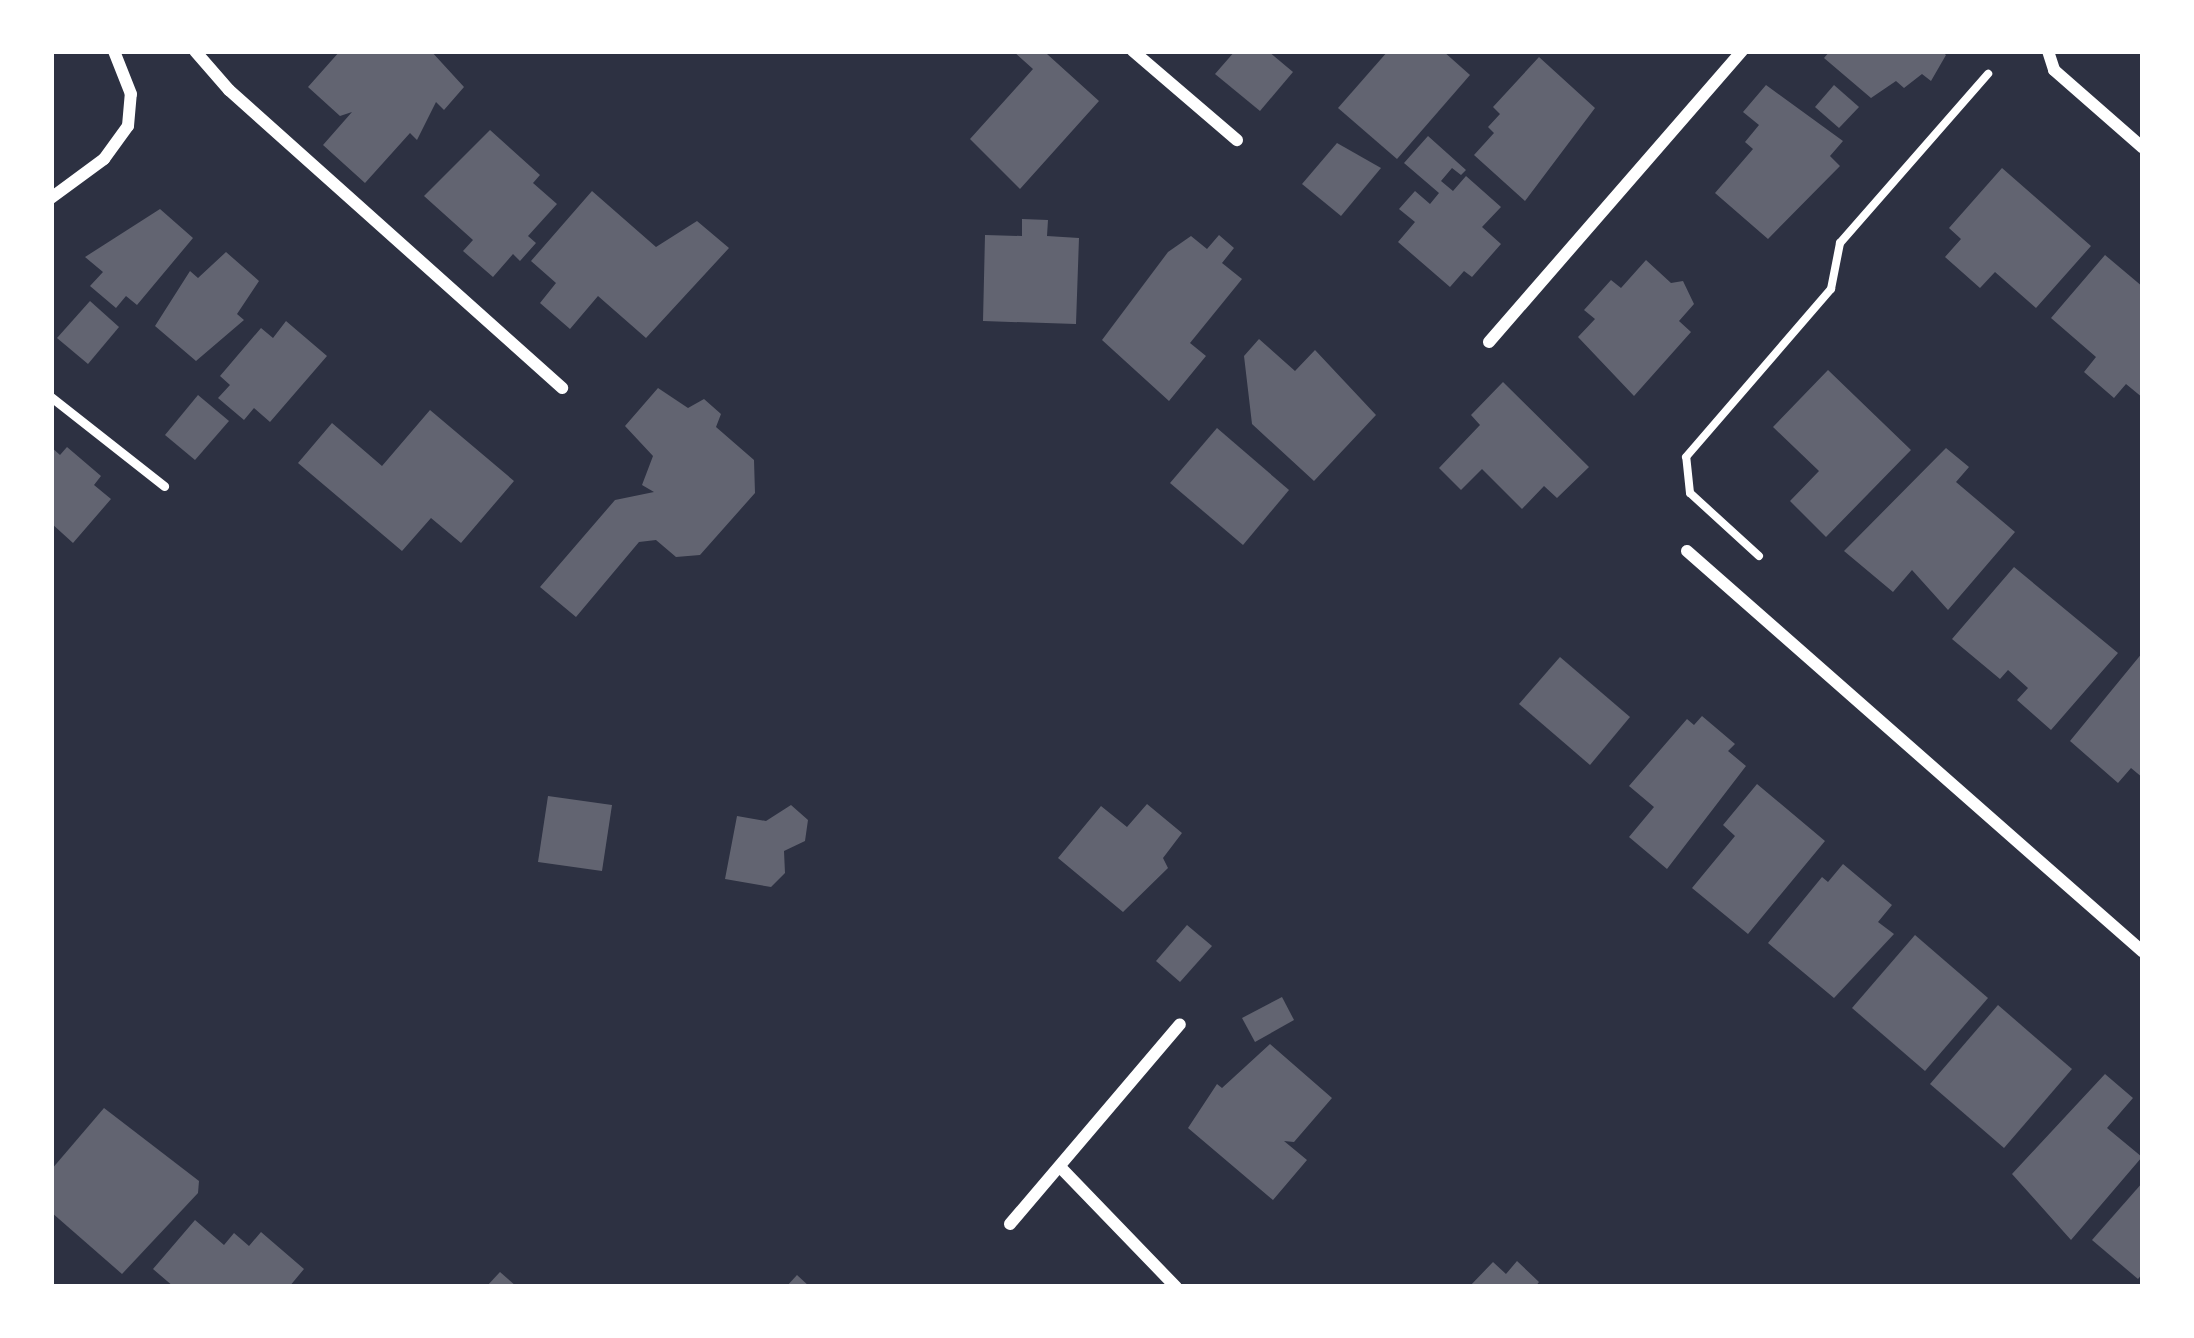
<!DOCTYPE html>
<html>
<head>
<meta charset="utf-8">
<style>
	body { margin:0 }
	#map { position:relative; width:2194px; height:1338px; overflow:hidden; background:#2d3142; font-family:Spectral,serif }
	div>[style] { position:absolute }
	.building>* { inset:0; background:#626471 }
	.path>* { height:8px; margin:-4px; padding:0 4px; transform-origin:4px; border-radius:4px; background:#fff }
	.service>* { height:9px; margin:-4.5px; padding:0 4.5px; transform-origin:4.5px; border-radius:4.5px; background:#fff }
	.minor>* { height:12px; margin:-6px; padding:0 6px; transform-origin:6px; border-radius:6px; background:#fff }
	span { translate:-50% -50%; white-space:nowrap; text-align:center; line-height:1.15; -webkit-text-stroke:12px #fff; paint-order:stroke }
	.frame { position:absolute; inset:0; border:54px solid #fff; pointer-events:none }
</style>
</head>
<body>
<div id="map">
	<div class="building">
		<div style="clip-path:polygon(340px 51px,431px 51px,464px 87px,444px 110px,436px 102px,417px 140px,410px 133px,365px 183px,323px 145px,352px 112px,340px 116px,308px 87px)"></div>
		<div style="clip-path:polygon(1013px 51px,1047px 54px,1099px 101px,1020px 189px,970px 139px,1033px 69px)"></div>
		<div style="clip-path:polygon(1235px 51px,1268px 51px,1293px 72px,1260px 111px,1215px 74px)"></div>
		<div style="clip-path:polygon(1388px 51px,1443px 51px,1470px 75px,1397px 159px,1338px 108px)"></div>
		<div style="clip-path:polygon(1830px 51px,1941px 51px,1946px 55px,1931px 81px,1922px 74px,1904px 88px,1896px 81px,1871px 98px,1824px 58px)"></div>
		<div style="clip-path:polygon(1539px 57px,1595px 108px,1525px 201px,1474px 155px,1494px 133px,1488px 127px,1500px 114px,1493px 107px)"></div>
		<div style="clip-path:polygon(1766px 85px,1843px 141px,1830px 156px,1840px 166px,1768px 239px,1715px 193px,1753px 149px,1745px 142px,1759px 125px,1743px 112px)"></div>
		<div style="clip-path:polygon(1834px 85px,1859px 107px,1839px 128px,1815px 107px)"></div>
		<div style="clip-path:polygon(490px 130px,540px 175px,533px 183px,557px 204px,528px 236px,536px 243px,520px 261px,513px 254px,493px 277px,463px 251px,473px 240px,424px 196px)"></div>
		<div style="clip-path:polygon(1428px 136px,1466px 170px,1461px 175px,1452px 168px,1441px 181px,1453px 191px,1466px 176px,1501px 207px,1482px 227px,1501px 244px,1472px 277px,1464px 271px,1450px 287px,1398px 242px,1415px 222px,1399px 209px,1415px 191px,1430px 204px,1439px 193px,1404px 163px)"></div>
		<div style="clip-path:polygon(1337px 143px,1381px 168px,1341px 216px,1302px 184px)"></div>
		<div style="clip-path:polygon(2002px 168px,2091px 246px,2036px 308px,1995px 272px,1980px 288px,1945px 257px,1961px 239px,1949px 228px)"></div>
		<div style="clip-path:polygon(592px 191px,656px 247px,697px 221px,729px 248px,646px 338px,598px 296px,570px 329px,540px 303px,556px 283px,531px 261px)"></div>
		<div style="clip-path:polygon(160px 209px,193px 238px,137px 305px,126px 296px,116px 308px,90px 286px,103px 272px,85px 257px)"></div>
		<div style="clip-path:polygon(1022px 219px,1048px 220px,1047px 236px,1079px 238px,1076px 324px,983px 321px,985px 235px,1022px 236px)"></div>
		<div style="clip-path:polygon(1219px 235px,1234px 248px,1222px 263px,1242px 279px,1190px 343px,1206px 356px,1169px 401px,1102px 340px,1168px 252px,1191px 236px,1207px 249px)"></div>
		<div style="clip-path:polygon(226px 252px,259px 281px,237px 314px,244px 320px,196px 361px,155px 326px,190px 271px,198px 278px)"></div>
		<div style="clip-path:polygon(2105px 255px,2143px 287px,2143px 398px,2126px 384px,2114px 398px,2084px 372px,2096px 357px,2051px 318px)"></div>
		<div style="clip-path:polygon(1646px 260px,1671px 283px,1683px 281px,1694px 304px,1679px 321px,1691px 332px,1634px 396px,1578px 337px,1595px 319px,1584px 310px,1611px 280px,1621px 288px)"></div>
		<div style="clip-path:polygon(90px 301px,119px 327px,88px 364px,57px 338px)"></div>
		<div style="clip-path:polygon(286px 321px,327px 356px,270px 422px,254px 408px,244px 420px,218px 398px,230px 385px,220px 376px,261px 328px,273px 338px)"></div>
		<div style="clip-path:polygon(1259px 339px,1295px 371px,1315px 350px,1376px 415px,1314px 481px,1252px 424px,1244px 356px)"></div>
		<div style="clip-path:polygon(1828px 370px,1911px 450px,1826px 537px,1790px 501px,1819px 471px,1773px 427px)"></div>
		<div style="clip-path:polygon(1503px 382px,1589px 467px,1557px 498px,1544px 486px,1522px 509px,1482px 469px,1461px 490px,1439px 468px,1480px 425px,1471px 415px)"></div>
		<div style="clip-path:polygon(658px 388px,688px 408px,704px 399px,721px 414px,716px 427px,754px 460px,755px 493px,700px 555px,676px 557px,656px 540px,639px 542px,576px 617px,540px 587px,615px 500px,654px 492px,642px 485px,653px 456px,625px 426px)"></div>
		<div style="clip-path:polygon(198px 395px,229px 421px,195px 460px,165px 435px)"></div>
		<div style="clip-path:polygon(430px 410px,514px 481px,461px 543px,431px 518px,402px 551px,298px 463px,332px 423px,382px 466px)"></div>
		<div style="clip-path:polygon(1217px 428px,1289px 490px,1243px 545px,1170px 483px)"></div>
		<div style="clip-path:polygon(51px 447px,60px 455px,67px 447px,101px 476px,94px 485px,111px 499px,73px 543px,51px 523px)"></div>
		<div style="clip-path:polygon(1946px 448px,1969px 467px,1956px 482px,2015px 532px,1948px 610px,1912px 570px,1893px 592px,1844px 551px)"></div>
		<div style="clip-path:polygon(2014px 567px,2118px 653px,2051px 730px,2017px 700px,2028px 688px,2008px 670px,2000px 679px,1952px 639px)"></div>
		<div style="clip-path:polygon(2143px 652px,2143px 778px,2131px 768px,2118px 783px,2070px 741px)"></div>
		<div style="clip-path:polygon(1560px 657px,1630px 717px,1590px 765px,1519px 704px)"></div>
		<div style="clip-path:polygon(1702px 716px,1735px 744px,1728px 751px,1746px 766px,1667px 869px,1629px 837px,1654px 807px,1629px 786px,1687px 719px,1694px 725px)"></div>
		<div style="clip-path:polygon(1757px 784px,1825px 841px,1748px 934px,1692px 888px,1735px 836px,1723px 825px)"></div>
		<div style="clip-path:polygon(548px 796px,612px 805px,602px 871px,538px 862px)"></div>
		<div style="clip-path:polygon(1147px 804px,1182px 833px,1163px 858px,1168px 868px,1123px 912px,1058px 858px,1101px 806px,1127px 827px)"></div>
		<div style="clip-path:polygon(791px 805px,808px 820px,805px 841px,784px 851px,785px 873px,771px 887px,725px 879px,737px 816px,766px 821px)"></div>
		<div style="clip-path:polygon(1843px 864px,1892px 905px,1878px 922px,1894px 934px,1834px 998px,1768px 943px,1822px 877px,1828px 882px)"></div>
		<div style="clip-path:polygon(1187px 925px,1212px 946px,1180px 982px,1156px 961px)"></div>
		<div style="clip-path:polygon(1915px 935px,1988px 998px,1925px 1071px,1852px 1008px)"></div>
		<div style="clip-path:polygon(1282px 997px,1294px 1020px,1255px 1042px,1242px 1018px)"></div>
		<div style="clip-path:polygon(1998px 1005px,2072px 1069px,2004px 1148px,1930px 1084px)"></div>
		<div style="clip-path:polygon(1270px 1044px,1332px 1098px,1294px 1142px,1284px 1141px,1307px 1160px,1273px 1200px,1188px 1128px,1217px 1084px,1222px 1088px)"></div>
		<div style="clip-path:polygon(2105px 1074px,2133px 1098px,2107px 1128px,2142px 1157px,2071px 1240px,2012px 1174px)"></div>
		<div style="clip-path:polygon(104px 1108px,199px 1181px,198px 1193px,122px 1274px,51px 1212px,51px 1170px)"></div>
		<div style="clip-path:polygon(2143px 1182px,2143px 1273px,2138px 1279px,2092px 1240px)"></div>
		<div style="clip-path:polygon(195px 1220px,224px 1245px,234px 1233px,249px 1246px,261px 1232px,304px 1269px,289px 1287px,174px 1287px,153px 1269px)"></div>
		<div style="clip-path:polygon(1517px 1261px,1539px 1282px,1535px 1287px,1469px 1287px,1493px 1262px,1506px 1274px)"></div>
		<div style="clip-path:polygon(500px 1272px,517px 1287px,486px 1287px)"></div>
		<div style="clip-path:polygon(797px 1275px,810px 1287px,786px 1287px)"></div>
	</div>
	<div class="path">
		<div style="left:1759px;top:556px;width:93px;rotate:-137.6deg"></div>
		<div style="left:1690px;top:493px;width:36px;rotate:-96deg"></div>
		<div style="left:1686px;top:457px;width:222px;rotate:-49.2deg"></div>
		<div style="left:1831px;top:289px;width:47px;rotate:-78.9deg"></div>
		<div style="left:1840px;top:243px;width:225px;rotate:-48.8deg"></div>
	</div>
	<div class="service">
		<div style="left:51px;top:397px;width:144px;rotate:38.2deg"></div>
	</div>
	<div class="minor">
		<div style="left:195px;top:51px;width:52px;rotate:48.9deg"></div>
		<div style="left:229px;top:90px;width:447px;rotate:41.8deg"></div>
		<div style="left:1133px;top:51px;width:137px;rotate:40.6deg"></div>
		<div style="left:2048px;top:51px;width:20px;rotate:72deg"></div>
		<div style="left:2054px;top:70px;width:118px;rotate:41.2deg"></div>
		<div style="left:51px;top:198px;width:66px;rotate:-36.3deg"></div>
		<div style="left:104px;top:159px;width:41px;rotate:-54deg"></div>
		<div style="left:128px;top:126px;width:32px;rotate:-85deg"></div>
		<div style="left:131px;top:94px;width:46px;rotate:-111.6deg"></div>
		<div style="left:1489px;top:342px;width:386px;rotate:-49deg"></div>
		<div style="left:1687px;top:551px;width:607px;rotate:41.33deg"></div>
		<div style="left:1063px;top:1170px;width:163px;rotate:46deg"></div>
		<div style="left:1010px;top:1224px;width:262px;rotate:-49.6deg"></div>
	</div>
	<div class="frame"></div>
</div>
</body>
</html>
